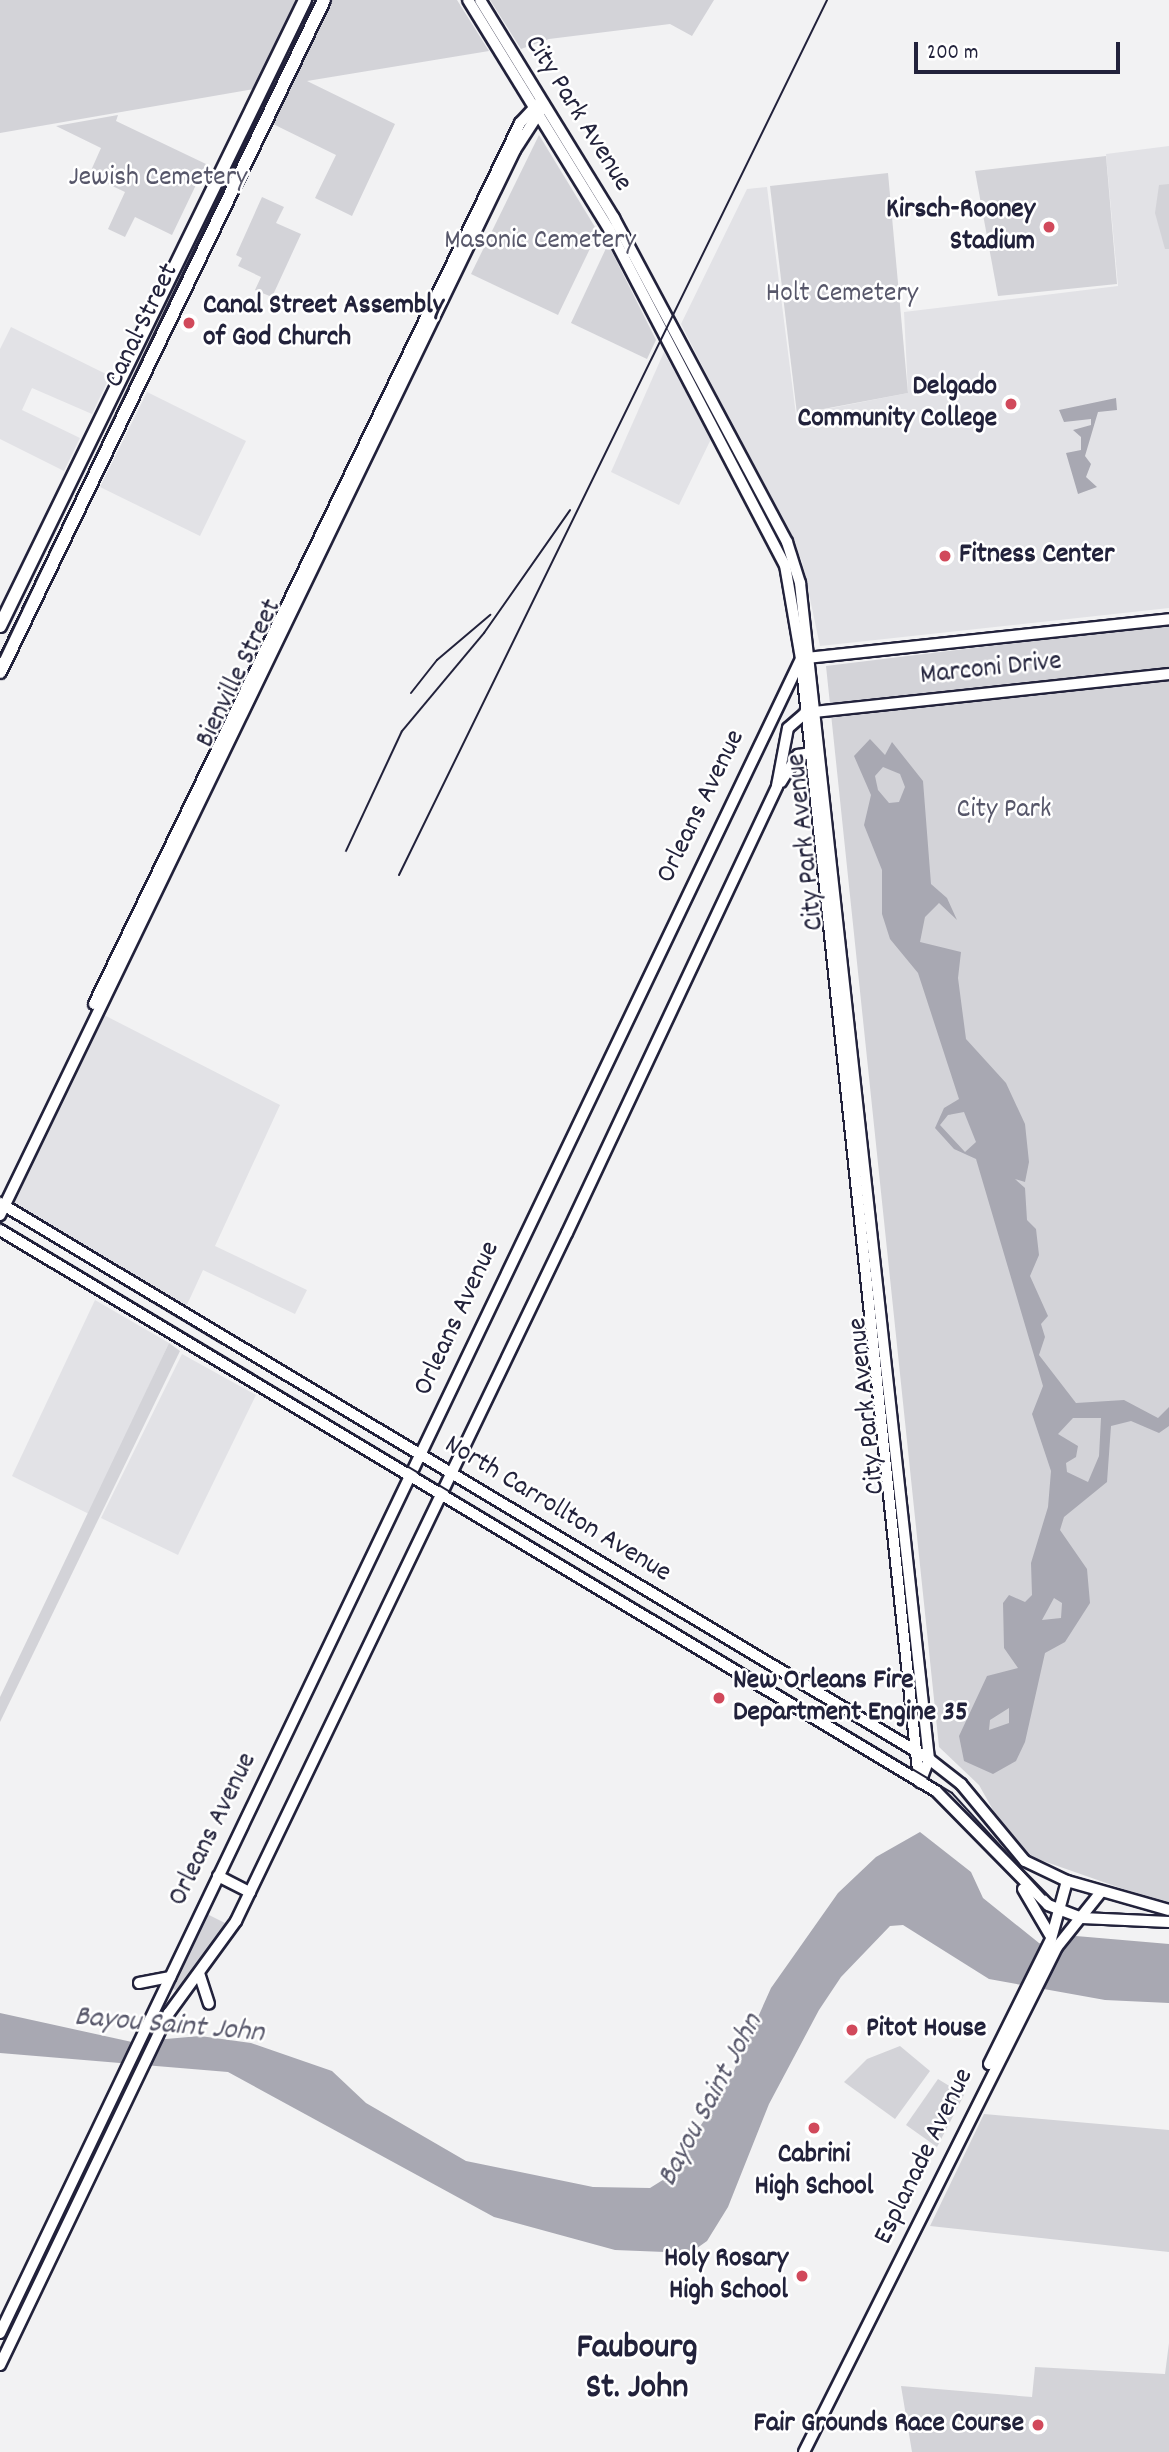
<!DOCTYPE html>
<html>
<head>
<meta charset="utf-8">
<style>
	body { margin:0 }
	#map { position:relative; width:1169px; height:2452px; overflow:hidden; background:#f2f2f3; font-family:Dekko,sans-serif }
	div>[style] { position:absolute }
	.built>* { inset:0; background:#e2e2e6 }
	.green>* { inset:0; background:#d3d3d8 }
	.water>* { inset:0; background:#a8a8b2 }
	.roads { filter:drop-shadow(2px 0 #22223b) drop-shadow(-2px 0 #22223b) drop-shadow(0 2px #22223b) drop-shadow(0 -2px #22223b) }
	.secondary>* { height:10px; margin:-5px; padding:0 5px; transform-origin:5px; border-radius:5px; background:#fff }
	.primary>* { height:12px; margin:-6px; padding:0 6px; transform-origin:6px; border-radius:6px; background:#fff }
	.tram>* { height:2px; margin:-1px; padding:0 1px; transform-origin:1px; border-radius:1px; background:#22223b }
	.rail>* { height:2px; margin:-1px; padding:0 1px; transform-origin:1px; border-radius:1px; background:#22223b }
	.dots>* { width:19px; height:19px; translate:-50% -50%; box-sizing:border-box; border:4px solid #fff; border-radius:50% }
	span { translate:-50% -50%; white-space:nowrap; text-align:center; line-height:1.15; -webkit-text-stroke:5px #fff; paint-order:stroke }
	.street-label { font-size:28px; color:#22223b }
	.park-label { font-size:28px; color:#57576a }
	.poi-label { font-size:28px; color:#22223b; font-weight:700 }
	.right { translate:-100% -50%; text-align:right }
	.left { translate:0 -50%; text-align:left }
	.water-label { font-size:30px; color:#58586b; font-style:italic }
	.district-label { font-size:35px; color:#22223b; font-weight:700 }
	.scale { position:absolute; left:914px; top:42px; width:206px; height:32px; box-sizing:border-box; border:4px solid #22223b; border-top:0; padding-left:9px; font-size:21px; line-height:24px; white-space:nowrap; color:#22223b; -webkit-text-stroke:5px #fff; paint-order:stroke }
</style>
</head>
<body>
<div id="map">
	<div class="built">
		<div style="clip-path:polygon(1169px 146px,1169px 608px,820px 646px,802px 561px,681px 324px,747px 189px,767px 187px,796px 415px,908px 393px,904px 312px,1118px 286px,1106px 154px)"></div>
		<div style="clip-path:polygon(11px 327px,110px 376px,92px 414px,32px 388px,22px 410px,80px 438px,64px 471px,0 439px,0 349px)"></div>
		<div style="clip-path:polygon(664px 352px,711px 439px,679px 505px,611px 472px)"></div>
		<div style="clip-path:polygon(147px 392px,246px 441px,200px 536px,100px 487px)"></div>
		<div style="clip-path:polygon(102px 1014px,280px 1105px,215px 1246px,307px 1290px,295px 1314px,203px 1270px,186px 1307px,14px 1204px)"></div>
		<div style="clip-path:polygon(95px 1300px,169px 1343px,89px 1514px,12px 1476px)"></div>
		<div style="clip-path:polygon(182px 1354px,256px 1395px,178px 1555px,101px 1518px)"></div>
	</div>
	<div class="green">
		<div style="clip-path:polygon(0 0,297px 0,254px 89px,0 133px)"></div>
		<div style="clip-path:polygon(332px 0,457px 0,489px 51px,307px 81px,395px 124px,352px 216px,315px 198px,336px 155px,273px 124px)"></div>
		<div style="clip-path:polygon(490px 0,714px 0,692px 36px,670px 24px,549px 39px,521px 49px)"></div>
		<div style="clip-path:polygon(118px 115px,116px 121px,206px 164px,172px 235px,135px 217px,125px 237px,108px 229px,125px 192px,89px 175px,101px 148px,56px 126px)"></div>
		<div style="clip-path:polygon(539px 135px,598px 232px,558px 315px,471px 274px)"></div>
		<div style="clip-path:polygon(1106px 156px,1117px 284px,998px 296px,975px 171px)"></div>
		<div style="clip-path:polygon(888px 173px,908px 393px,797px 414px,770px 186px)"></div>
		<div style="clip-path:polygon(1169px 184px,1169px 249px,1165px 249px,1155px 213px,1159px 185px)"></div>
		<div style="clip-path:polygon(262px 197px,284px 207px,276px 223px,301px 234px,272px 297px,255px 290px,261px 277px,238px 266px,242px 258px,236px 255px)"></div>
		<div style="clip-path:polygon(608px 244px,656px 340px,647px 359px,571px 323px)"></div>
		<div style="clip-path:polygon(1169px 624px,1169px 1905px,1029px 1856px,1007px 1835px,979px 1785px,939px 1747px,826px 666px)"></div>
		<div style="clip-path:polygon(169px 1343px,180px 1351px,0 1722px,0 1697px)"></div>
		<div style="clip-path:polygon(205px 1913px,229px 1925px,179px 1991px,169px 1988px)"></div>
		<div style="clip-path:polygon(900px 2046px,930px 2071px,895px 2119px,844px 2082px,867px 2059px)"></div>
		<div style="clip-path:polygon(938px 2079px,964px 2095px,937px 2147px,906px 2125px)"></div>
		<div style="clip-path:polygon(984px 2114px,1169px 2130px,1169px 2252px,930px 2226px)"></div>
		<div style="clip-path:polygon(1169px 2343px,1169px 2452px,912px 2452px,901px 2386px,1032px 2397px,1035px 2367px,1165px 2374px)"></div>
	</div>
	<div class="water">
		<div style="clip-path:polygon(1116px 398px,1117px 410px,1098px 412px,1085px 456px,1091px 464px,1086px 477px,1097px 487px,1078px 494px,1066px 453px,1081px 450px,1081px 437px,1073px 430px,1091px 425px,1091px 419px,1064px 422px,1059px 410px)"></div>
		<div style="clip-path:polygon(evenodd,870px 739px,885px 755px,892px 742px,923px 781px,931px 884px,947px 898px,957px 920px,939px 903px,925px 917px,920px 942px,961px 952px,958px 978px,966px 1039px,1006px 1083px,1025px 1124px,1029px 1162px,1025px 1182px,1015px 1179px,1025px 1188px,1027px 1220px,1036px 1229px,1039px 1255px,1030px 1276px,1048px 1316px,1041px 1324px,1045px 1337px,1039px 1355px,1076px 1403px,1124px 1400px,1158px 1418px,1169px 1407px,1169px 1426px,1159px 1433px,1131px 1421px,1111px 1426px,1107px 1482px,1064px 1517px,1060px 1530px,1087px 1569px,1090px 1603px,1065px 1642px,1045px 1653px,1025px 1742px,1016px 1761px,993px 1774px,964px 1761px,959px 1736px,987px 1676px,1018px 1668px,1004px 1648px,1003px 1603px,1009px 1595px,1025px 1602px,1032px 1595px,1031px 1563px,1048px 1507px,1051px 1471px,1032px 1414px,1043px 1386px,976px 1159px,954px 1149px,935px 1128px,944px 1108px,959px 1099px,918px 973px,890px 939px,882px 914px,882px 870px,864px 825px,871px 795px,854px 756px,870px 739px,883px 767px,900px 774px,905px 787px,899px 802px,889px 803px,878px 790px,875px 776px,883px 767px,870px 739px,964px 1112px,976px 1142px,965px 1152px,940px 1125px,948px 1115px,964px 1112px,870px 739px,1073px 1418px,1101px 1418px,1099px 1456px,1088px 1482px,1067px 1472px,1066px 1463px,1076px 1457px,1078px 1446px,1058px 1434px,1073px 1418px,870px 739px,1054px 1598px,1062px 1603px,1061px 1618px,1042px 1620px,1054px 1598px,870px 739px,1009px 1708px,1009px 1723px,989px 1730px,990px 1720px,1009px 1708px)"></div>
		<div style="clip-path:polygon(920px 1832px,971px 1872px,983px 1898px,1039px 1943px,1051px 1947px,1076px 1936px,1169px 1944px,1169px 2003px,1105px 2000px,989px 1979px,903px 1925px,890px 1926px,841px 1977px,819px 2010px,769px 2104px,728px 2207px,707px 2241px,690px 2253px,615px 2250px,494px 2217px,228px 2072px,0 2053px,0 2013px,132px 2042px,200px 2036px,251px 2043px,332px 2071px,366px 2103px,466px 2161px,593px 2187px,650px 2188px,666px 2178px,728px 2084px,771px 1988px,838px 1893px,876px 1857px)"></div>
	</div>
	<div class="roads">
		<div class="secondary">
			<div style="left:468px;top:0;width:269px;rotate:58.4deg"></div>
			<div style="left:609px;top:229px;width:379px;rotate:62.4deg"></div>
			<div style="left:785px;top:565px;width:95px;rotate:80.3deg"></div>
			<div style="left:801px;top:659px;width:1126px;rotate:83.99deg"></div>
			<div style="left:480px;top:0;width:256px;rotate:58.4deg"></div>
			<div style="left:614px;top:218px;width:367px;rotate:61.9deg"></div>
			<div style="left:787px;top:542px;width:43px;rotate:72.4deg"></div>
			<div style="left:800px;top:583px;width:1183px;rotate:83.74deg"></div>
			<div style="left:929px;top:1759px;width:25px;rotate:111deg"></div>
			<div style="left:807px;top:658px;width:364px;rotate:-6.1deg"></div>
			<div style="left:781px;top:782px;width:32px;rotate:-58deg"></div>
			<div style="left:798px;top:755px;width:12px;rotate:-9deg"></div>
			<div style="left:94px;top:1004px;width:979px;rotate:-64.19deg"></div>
			<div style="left:520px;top:123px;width:26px;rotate:-47deg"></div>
			<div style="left:0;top:1203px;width:1083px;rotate:30.9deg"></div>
			<div style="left:929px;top:1759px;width:41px;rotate:38deg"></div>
			<div style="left:961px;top:1784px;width:100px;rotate:50.3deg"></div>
			<div style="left:1025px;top:1861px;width:47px;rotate:25.5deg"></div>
			<div style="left:1067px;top:1881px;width:106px;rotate:15.9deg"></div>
			<div style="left:0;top:1215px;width:1183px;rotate:-64.19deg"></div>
			<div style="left:515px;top:150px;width:48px;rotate:-57deg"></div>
			<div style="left:0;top:1230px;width:1091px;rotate:30.94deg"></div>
			<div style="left:936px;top:1791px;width:160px;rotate:45.5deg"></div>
			<div style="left:1048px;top:1905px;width:36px;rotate:21deg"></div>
			<div style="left:1082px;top:1918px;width:87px;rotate:2.6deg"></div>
			<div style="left:218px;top:1876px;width:36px;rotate:27deg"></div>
			<div style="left:1023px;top:1889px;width:53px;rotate:59.6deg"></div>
			<div style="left:199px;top:1973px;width:32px;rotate:72deg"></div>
			<div style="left:139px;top:1983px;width:32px;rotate:-11deg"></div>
			<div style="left:989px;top:2064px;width:140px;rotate:-63.6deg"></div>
			<div style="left:1051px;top:1939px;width:60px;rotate:-74.6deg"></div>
			<div style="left:0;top:2333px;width:1856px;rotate:-64.43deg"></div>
			<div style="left:0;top:2365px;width:390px;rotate:-64.4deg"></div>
			<div style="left:169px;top:2013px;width:114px;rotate:-53.9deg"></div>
			<div style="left:236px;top:1921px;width:763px;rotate:-64.31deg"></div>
			<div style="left:567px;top:1233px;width:494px;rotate:-64.8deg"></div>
			<div style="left:777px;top:786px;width:59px;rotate:-79.3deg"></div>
			<div style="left:788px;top:728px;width:23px;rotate:-41deg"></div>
			<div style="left:805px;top:713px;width:366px;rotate:-6.1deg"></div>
			<div style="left:804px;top:2452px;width:565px;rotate:-63.39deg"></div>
			<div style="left:1057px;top:1947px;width:70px;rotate:-51.3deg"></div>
		</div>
		<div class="primary">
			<div style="left:0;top:626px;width:696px;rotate:-64.02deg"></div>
			<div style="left:0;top:672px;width:746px;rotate:-64.26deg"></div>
		</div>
	</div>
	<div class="tram">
		<div style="left:0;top:657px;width:728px;rotate:-64.53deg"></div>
		<div style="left:0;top:1222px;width:1110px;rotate:30.95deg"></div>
		<div style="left:952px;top:1793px;width:138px;rotate:47.6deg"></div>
		<div style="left:114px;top:1279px;width:126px;rotate:31deg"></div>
	</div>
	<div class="rail">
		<div style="left:411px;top:693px;width:42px;rotate:-51.8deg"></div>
		<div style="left:437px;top:660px;width:70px;rotate:-40.3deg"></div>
		<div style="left:346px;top:851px;width:132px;rotate:-65deg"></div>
		<div style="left:402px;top:731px;width:128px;rotate:-50.1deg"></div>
		<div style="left:484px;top:633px;width:150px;rotate:-55deg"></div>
		<div style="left:399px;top:875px;width:974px;rotate:-63.93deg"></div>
	</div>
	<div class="dots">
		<div style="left:1049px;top:227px;background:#d1495b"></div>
		<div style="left:189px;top:323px;background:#d1495b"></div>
		<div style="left:1011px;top:404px;background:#d1495b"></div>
		<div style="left:945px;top:556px;background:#d1495b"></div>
		<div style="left:719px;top:1698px;background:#d1495b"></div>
		<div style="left:852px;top:2030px;background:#d1495b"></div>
		<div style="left:814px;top:2128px;background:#d1495b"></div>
		<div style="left:802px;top:2276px;background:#d1495b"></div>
		<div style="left:1038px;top:2425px;background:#d1495b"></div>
	</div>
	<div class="street-label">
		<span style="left:577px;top:114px;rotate:58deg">City Park Avenue</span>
		<span style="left:143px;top:326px;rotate:-64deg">Canal Street</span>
		<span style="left:991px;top:670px;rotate:-6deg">Marconi Drive</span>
		<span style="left:240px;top:674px;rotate:-64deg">Bienville Street</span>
		<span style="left:702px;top:807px;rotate:-64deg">Orleans Avenue</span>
		<span style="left:807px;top:842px;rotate:-96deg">City Park Avenue</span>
		<span style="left:458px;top:1319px;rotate:-65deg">Orleans Avenue</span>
		<span style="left:868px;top:1406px;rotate:-96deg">City Park Avenue</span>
		<span style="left:557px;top:1510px;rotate:31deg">North Carrollton Avenue</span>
		<span style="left:214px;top:1830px;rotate:-64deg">Orleans Avenue</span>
		<span style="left:925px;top:2157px;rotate:-64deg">Esplanade Avenue</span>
	</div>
	<div class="park-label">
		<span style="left:158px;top:179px">Jewish Cemetery</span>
		<span style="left:540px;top:242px">Masonic Cemetery</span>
		<span style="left:842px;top:295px">Holt Cemetery</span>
		<span style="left:1004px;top:811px">City Park</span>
	</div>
	<div class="poi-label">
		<span class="right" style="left:1035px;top:227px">Kirsch-Rooney<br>Stadium</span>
		<span class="left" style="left:203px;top:323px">Canal Street Assembly<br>of God Church</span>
		<span class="right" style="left:997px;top:404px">Delgado<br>Community College</span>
		<span class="left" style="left:959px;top:556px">Fitness Center</span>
		<span class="left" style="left:733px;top:1698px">New Orleans Fire<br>Department Engine 35</span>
		<span class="left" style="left:866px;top:2030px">Pitot House</span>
		<span style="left:814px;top:2172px">Cabrini<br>High School</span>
		<span class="right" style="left:788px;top:2276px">Holy Rosary<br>High School</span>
		<span class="right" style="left:1024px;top:2425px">Fair Grounds Race Course</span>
	</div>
	<div class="water-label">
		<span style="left:169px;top:2027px;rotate:5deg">Bayou Saint John</span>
		<span style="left:712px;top:2101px;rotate:-62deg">Bayou Saint John</span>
	</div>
	<div class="district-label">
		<span style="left:637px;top:2369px">Faubourg<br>St. John</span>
	</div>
	<div class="scale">200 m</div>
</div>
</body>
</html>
